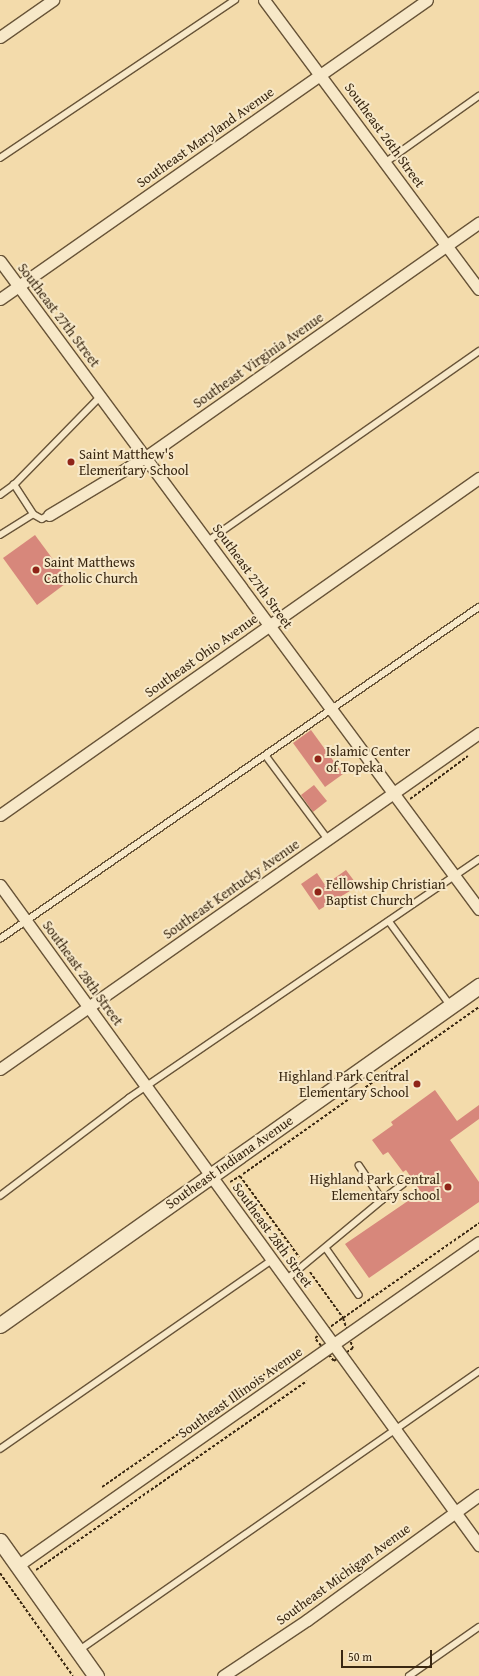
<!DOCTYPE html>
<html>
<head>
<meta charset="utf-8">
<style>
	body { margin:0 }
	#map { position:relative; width:479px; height:1676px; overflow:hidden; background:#f3dbab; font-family:"Gentium Book Plus",serif }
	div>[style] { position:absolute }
	.building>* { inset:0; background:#d7877b }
	.path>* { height:2px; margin-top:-1px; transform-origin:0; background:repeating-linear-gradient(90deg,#392711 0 3px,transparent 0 5px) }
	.roads { filter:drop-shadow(1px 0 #685438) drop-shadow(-1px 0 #685438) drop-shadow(0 1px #685438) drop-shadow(0 -1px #685438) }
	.lane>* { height:5.5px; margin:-2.75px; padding:0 2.75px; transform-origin:2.75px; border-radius:2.75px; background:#f7e8c8 }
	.street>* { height:11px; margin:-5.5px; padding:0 5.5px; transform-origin:5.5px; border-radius:5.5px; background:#f7e8c8 }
	.secondary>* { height:15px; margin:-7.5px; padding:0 7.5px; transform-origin:7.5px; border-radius:7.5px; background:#f7e8c8 }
	.dots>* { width:11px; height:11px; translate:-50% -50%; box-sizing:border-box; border:2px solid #f7e8c8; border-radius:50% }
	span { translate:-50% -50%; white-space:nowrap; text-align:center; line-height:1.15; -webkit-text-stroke:4px #f7e8c8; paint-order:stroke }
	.street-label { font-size:14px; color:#392711 }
	.poi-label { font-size:14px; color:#392711 }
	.left { translate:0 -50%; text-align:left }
	.right { translate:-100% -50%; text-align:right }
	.scale { position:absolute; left:341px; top:1650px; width:91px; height:18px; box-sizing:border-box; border:2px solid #392711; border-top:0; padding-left:5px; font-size:12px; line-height:14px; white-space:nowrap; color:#392711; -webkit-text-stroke:3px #f7e8c8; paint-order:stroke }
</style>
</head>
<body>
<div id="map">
	<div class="building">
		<div style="clip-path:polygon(35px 535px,69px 581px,37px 605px,3px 558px)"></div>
		<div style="clip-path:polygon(311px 730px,343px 774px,325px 787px,293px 743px)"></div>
		<div style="clip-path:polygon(314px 785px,327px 801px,313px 812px,301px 795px)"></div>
		<div style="clip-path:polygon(346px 870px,358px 886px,319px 910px,301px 884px,317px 873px,325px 885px)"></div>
		<div style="clip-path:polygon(435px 1090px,457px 1121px,479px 1105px,479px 1119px,450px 1140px,479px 1182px,479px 1202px,369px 1278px,345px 1244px,421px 1192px,406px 1170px,403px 1172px,388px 1152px,383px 1155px,372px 1140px,393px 1125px,391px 1122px)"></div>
	</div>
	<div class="path">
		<div style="left:410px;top:799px;width:72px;rotate:-36.6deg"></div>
		<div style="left:243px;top:1174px;width:289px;rotate:-35.3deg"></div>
		<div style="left:230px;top:1182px;width:12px;rotate:-31deg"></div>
		<div style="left:240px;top:1176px;width:100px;rotate:53.9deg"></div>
		<div style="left:310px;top:1272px;width:57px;rotate:54.3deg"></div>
		<div style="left:343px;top:1318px;width:166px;rotate:-34.9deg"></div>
		<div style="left:343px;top:1318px;width:32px;rotate:72deg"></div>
		<div style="left:353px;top:1348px;width:23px;rotate:146deg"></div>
		<div style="left:334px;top:1361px;width:30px;rotate:-130deg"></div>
		<div style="left:315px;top:1338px;width:34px;rotate:-36deg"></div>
		<div style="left:102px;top:1487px;width:231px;rotate:-34.8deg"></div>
		<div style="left:36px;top:1570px;width:330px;rotate:-34.9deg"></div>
		<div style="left:0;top:1573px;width:126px;rotate:54.7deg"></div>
	</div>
	<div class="roads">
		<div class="lane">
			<div style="left:0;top:158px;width:283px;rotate:-33.9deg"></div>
			<div style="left:386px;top:162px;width:114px;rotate:-35.4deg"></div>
			<div style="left:0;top:495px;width:17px;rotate:-36deg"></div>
			<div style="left:14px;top:485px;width:124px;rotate:-45.7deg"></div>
			<div style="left:33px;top:514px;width:10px;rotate:29deg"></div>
			<div style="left:42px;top:519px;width:8px;rotate:-30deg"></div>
			<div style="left:0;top:535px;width:39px;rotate:-32deg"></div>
			<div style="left:33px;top:514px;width:35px;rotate:-123deg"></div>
			<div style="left:208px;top:541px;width:331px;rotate:-35deg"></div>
			<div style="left:267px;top:757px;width:102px;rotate:53.4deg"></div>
			<div style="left:389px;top:921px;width:105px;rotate:53.9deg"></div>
			<div style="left:0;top:939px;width:583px;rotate:-34.73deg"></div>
			<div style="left:0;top:1196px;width:162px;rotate:-37.2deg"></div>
			<div style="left:129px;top:1098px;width:424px;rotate:-34.3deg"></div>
			<div style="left:382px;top:1200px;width:26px;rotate:-37deg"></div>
			<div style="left:326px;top:1248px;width:57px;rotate:54.9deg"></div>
			<div style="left:287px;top:1279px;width:124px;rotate:-39.7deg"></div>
			<div style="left:382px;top:1200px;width:41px;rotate:-124.1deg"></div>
			<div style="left:0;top:1449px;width:331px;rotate:-34.8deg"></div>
			<div style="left:78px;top:1651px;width:489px;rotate:-34.9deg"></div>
			<div style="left:409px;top:1676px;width:85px;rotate:-35deg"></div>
		</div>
		<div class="street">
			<div style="left:264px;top:0;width:360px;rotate:53.4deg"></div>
			<div style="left:0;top:37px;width:65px;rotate:-34.9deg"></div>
			<div style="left:0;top:261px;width:806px;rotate:53.53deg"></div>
			<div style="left:0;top:299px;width:521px;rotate:-35deg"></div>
			<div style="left:49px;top:515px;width:114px;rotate:-31deg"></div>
			<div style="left:147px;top:456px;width:406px;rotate:-35.1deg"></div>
			<div style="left:0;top:815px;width:586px;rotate:-35.13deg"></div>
			<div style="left:0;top:885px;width:816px;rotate:54.03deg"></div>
			<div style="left:0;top:1069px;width:585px;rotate:-35.05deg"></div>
			<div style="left:17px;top:1566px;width:564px;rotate:-35.04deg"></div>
			<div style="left:223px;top:1676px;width:101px;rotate:-33.7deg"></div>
			<div style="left:307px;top:1620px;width:213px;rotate:-36deg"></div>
		</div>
		<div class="secondary">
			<div style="left:0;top:1325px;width:587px;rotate:-35.29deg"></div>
			<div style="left:0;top:1541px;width:166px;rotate:54.6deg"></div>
		</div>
	</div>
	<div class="dots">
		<div style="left:71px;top:462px;background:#8f2418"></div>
		<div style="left:36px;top:570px;background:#8f2418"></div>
		<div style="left:318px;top:759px;background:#8f2418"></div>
		<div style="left:318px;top:892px;background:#8f2418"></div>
		<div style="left:417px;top:1084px;background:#8f2418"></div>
		<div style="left:448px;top:1187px;background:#8f2418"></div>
	</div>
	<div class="street-label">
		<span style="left:385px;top:135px;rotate:54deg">Southeast 26th Street</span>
		<span style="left:205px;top:137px;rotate:-35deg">Southeast Maryland Avenue</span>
		<span style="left:59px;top:315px;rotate:53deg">Southeast 27th Street</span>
		<span style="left:258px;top:360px;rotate:-35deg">Southeast Virginia Avenue</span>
		<span style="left:253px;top:576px;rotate:54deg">Southeast 27th Street</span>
		<span style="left:201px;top:655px;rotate:-35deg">Southeast Ohio Avenue</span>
		<span style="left:231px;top:889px;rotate:-35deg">Southeast Kentucky Avenue</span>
		<span style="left:83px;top:973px;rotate:54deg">Southeast 28th Street</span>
		<span style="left:229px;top:1162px;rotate:-35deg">Southeast Indiana Avenue</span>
		<span style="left:273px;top:1235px;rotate:54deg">Southeast 28th Street</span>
		<span style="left:240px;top:1392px;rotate:-35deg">Southeast Illinois Avenue</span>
		<span style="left:343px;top:1574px;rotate:-36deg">Southeast Michigan Avenue</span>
	</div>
	<div class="poi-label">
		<span class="left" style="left:79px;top:462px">Saint Matthew's<br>Elementary School</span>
		<span class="left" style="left:44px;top:570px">Saint Matthews<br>Catholic Church</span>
		<span class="left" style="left:326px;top:759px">Islamic Center<br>of Topeka</span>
		<span class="left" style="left:326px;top:892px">Fellowship Christian<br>Baptist Church</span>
		<span class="right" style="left:409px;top:1084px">Highland Park Central<br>Elementary School</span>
		<span class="right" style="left:440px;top:1187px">Highland Park Central<br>Elementary school</span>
	</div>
	<div class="scale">50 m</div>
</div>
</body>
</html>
